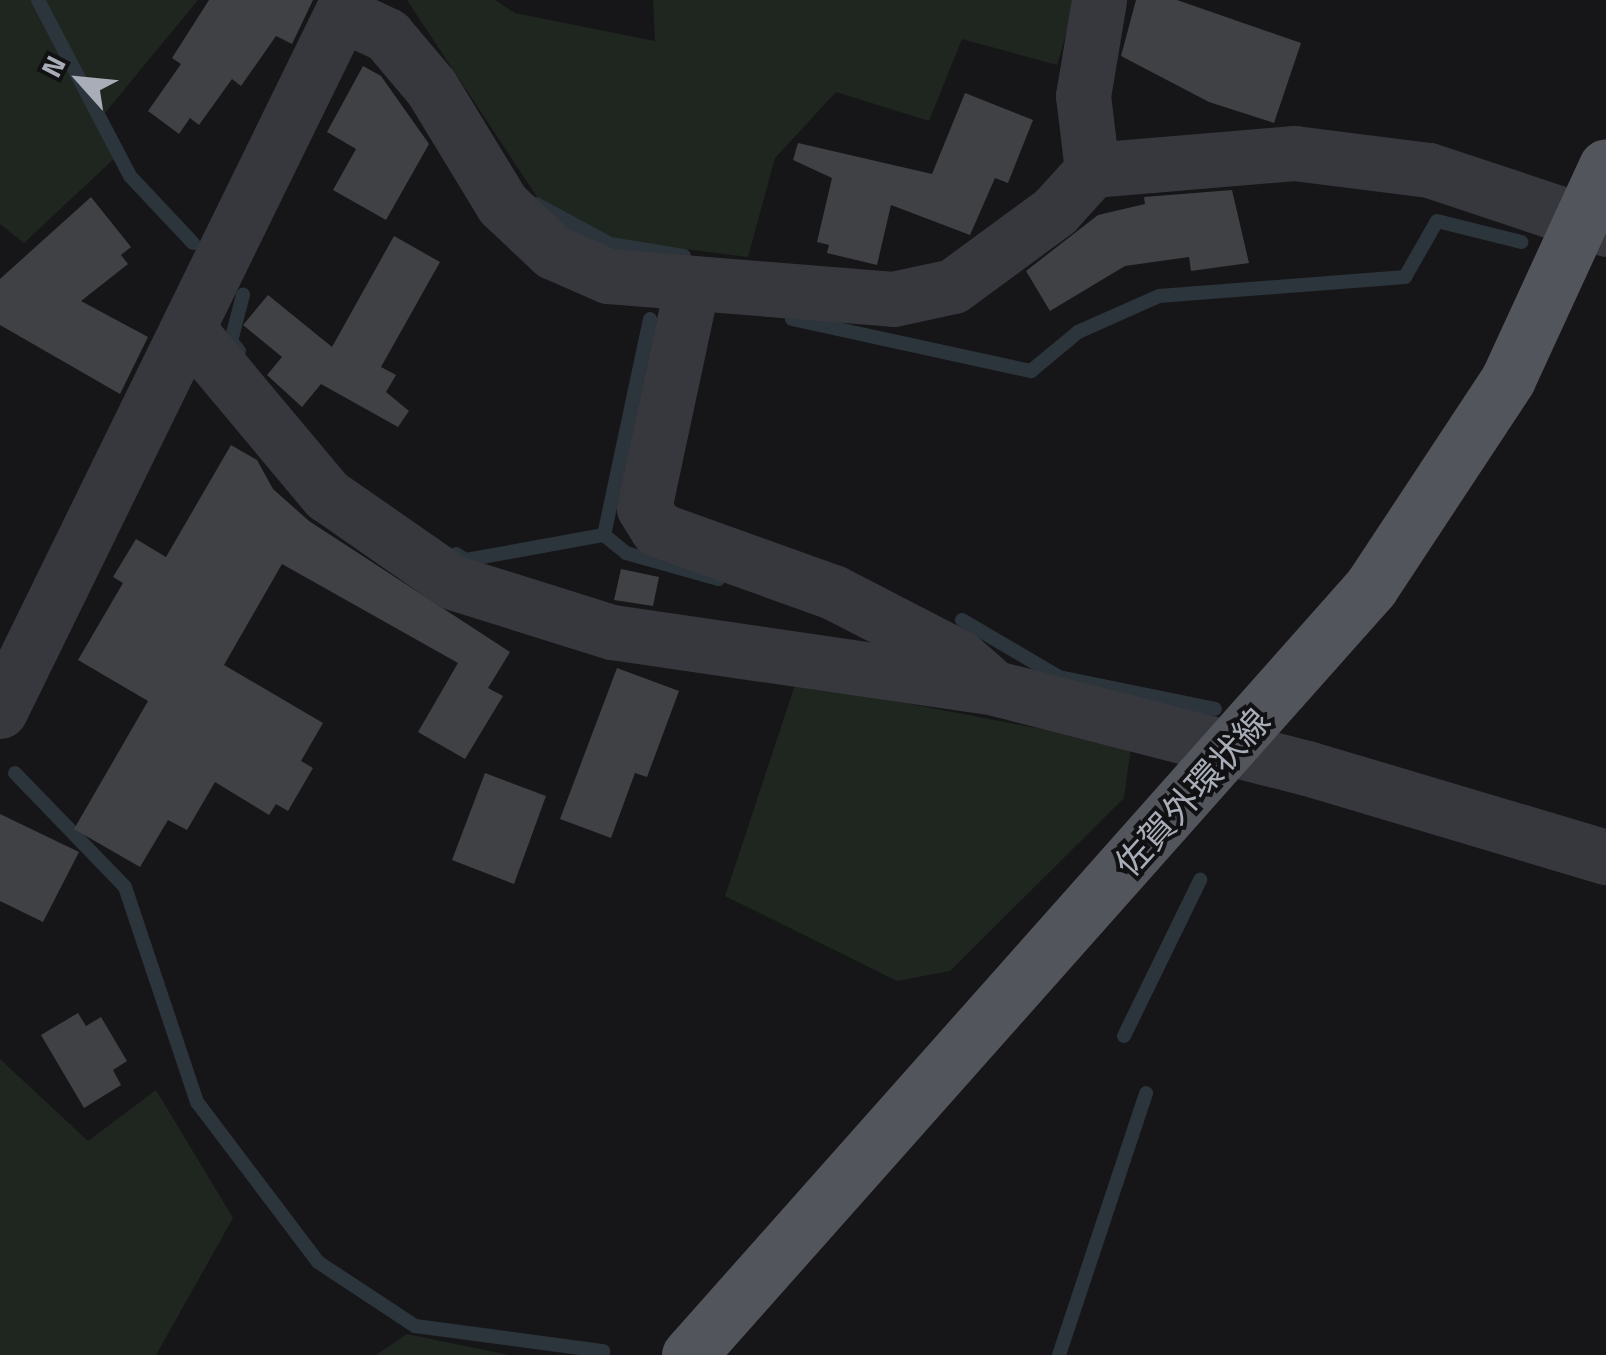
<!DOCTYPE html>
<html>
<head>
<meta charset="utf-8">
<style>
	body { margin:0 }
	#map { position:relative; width:1606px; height:1355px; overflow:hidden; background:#161618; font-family:"Titillium Web","Noto Sans JP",sans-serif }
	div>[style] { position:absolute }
	.green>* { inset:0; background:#1e261f }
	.stream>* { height:14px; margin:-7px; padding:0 7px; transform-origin:7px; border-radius:7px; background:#2c353c }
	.building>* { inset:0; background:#404145 }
	.minor>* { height:55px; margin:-27.5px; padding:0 27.5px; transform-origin:27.5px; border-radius:27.5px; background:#37383d }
	.major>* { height:55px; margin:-27.5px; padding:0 27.5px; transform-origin:27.5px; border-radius:27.5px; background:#53555c }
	span { translate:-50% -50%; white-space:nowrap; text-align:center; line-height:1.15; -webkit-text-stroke:8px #111113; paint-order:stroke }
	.street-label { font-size:35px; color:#a8adb8 }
	.north { position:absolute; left:30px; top:30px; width:100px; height:100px; -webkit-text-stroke:8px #111113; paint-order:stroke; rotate:297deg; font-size:28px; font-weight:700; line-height:40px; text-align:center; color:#a8adb8 }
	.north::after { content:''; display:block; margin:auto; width:35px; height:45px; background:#a8adb8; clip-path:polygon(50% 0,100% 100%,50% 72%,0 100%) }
</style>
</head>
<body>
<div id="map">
	<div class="green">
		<div style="clip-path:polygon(0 0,198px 0,100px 119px,118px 155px,24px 243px,0 224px)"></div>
		<div style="clip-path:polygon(407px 0,495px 0,515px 13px,655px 41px,653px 0,1076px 0,1057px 65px,962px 39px,929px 121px,836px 92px,775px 158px,748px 257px,607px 239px,537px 197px)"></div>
		<div style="clip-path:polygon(796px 682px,1131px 746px,1124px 798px,950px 971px,897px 981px,725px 896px)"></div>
		<div style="clip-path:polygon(0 1059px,88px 1141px,156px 1090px,233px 1218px,156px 1355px,0 1355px)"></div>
		<div style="clip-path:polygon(407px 1334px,509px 1355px,376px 1355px)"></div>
	</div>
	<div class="stream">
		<div style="left:38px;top:0;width:199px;rotate:62.4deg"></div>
		<div style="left:130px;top:176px;width:92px;rotate:46.8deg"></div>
		<div style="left:536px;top:204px;width:84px;rotate:28.4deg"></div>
		<div style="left:610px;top:244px;width:75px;rotate:9.2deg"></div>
		<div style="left:788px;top:303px;width:16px;rotate:76deg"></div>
		<div style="left:792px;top:319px;width:245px;rotate:12.3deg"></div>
		<div style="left:1031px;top:371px;width:61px;rotate:-39.7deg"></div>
		<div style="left:1078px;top:332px;width:89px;rotate:-24deg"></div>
		<div style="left:1159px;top:296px;width:247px;rotate:-4.4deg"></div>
		<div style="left:1405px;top:277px;width:64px;rotate:-60.3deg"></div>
		<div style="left:1437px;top:221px;width:87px;rotate:14deg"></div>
		<div style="left:650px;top:319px;width:221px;rotate:102deg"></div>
		<div style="left:604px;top:535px;width:28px;rotate:39deg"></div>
		<div style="left:626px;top:553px;width:96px;rotate:15.8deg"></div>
		<div style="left:239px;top:351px;width:13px;rotate:-129deg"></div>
		<div style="left:231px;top:341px;width:48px;rotate:-75.4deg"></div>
		<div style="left:456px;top:554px;width:12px;rotate:31deg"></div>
		<div style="left:466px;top:560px;width:140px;rotate:-10.3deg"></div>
		<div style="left:962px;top:620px;width:113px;rotate:30.4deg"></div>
		<div style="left:1059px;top:677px;width:159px;rotate:11.6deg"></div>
		<div style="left:15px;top:773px;width:158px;rotate:46deg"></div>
		<div style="left:125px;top:887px;width:227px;rotate:71.5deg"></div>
		<div style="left:197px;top:1102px;width:201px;rotate:52.9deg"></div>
		<div style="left:318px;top:1262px;width:116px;rotate:33.4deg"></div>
		<div style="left:415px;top:1326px;width:190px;rotate:7.6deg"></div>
		<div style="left:1124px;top:1036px;width:174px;rotate:-64deg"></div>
		<div style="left:1059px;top:1355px;width:276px;rotate:-71.6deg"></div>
	</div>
	<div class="building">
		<div style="clip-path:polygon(209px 0,313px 0,292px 44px,276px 36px,241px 86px,232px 79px,199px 125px,190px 118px,179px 134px,148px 111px,181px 64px,172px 58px)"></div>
		<div style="clip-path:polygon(1136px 0,1177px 0,1301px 43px,1274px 123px,1209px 102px,1121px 56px)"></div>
		<div style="clip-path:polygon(363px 66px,381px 76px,429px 144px,386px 220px,333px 190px,356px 149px,327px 132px)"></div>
		<div style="clip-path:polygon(965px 93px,1033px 120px,1008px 183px,995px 178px,970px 235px,891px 205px,877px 265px,827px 253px,829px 245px,817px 242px,832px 178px,793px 160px,798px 143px,932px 174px)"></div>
		<div style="clip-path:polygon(1232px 190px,1249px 263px,1191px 271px,1189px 257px,1125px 266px,1050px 311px,1026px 271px,1098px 215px,1145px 204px,1144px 197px)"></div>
		<div style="clip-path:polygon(91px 197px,131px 247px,121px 255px,128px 264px,81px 301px,148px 337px,120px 394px,0 325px,0 279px)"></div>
		<div style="clip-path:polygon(394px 236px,440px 262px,381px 367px,396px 375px,386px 392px,409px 411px,398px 427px,321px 384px,302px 407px,267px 375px,282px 357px,243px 325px,268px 295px,332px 347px)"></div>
		<div style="clip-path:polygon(231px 445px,257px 460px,273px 489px,309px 521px,510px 652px,488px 688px,503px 696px,465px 759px,418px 732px,458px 663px,282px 564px,224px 665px,323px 723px,301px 761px,313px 768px,288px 811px,276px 804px,269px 815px,215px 782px,187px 830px,168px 820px,140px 867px,74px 829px,148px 701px,78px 660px,123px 583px,113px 577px,136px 539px,166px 557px)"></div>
		<div style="clip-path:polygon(621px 569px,659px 577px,653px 606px,614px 600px)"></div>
		<div style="clip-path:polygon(617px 668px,679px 691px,647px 777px,635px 773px,611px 838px,560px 819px)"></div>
		<div style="clip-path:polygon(485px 773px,546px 796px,514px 884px,452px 860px)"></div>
		<div style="clip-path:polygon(0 814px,79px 852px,43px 922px,0 901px)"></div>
		<div style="clip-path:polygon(78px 1013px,86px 1026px,101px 1017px,127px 1061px,113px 1070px,121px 1085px,84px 1108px,41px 1035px)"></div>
	</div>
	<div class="minor">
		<div style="left:342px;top:14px;width:50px;rotate:25deg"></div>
		<div style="left:387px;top:35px;width:68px;rotate:49.8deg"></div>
		<div style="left:431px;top:87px;width:137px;rotate:58.7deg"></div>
		<div style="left:502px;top:204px;width:70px;rotate:43.3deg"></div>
		<div style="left:553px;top:252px;width:60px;rotate:23.6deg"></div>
		<div style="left:608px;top:276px;width:286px;rotate:4.6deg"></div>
		<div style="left:893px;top:299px;width:61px;rotate:-12.2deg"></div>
		<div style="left:953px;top:286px;width:127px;rotate:-36.3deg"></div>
		<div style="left:1055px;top:211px;width:55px;rotate:-47.9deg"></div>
		<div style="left:1092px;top:170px;width:203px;rotate:-4.8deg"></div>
		<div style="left:1294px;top:153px;width:136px;rotate:7.2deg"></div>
		<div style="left:1429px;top:170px;width:187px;rotate:18.4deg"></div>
		<div style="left:1092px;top:170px;width:75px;rotate:-96.9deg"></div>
		<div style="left:1083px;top:96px;width:97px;rotate:-80.5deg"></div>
		<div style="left:691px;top:289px;width:224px;rotate:102.1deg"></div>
		<div style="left:644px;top:508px;width:25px;rotate:58deg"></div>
		<div style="left:657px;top:529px;width:187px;rotate:19.7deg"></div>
		<div style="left:833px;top:592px;width:142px;rotate:27.3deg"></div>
		<div style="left:959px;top:657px;width:35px;rotate:41deg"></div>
		<div style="left:188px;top:329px;width:217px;rotate:50.1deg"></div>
		<div style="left:327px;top:495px;width:152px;rotate:34.8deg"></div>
		<div style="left:452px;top:582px;width:168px;rotate:17.4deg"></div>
		<div style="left:612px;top:632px;width:387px;rotate:8.3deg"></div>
		<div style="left:995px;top:688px;width:322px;rotate:14.4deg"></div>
		<div style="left:1307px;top:768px;width:312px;rotate:16.6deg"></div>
		<div style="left:0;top:711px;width:792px;rotate:-63.92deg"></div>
	</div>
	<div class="major">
		<div style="left:689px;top:1355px;width:1027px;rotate:-48.39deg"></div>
		<div style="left:1371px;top:587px;width:249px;rotate:-56.6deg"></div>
		<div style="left:1508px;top:379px;width:234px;rotate:-65.3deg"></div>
	</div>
	<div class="street-label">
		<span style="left:1192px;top:792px;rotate:-48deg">佐賀外環状線</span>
	</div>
	<div class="north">N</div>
</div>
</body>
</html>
